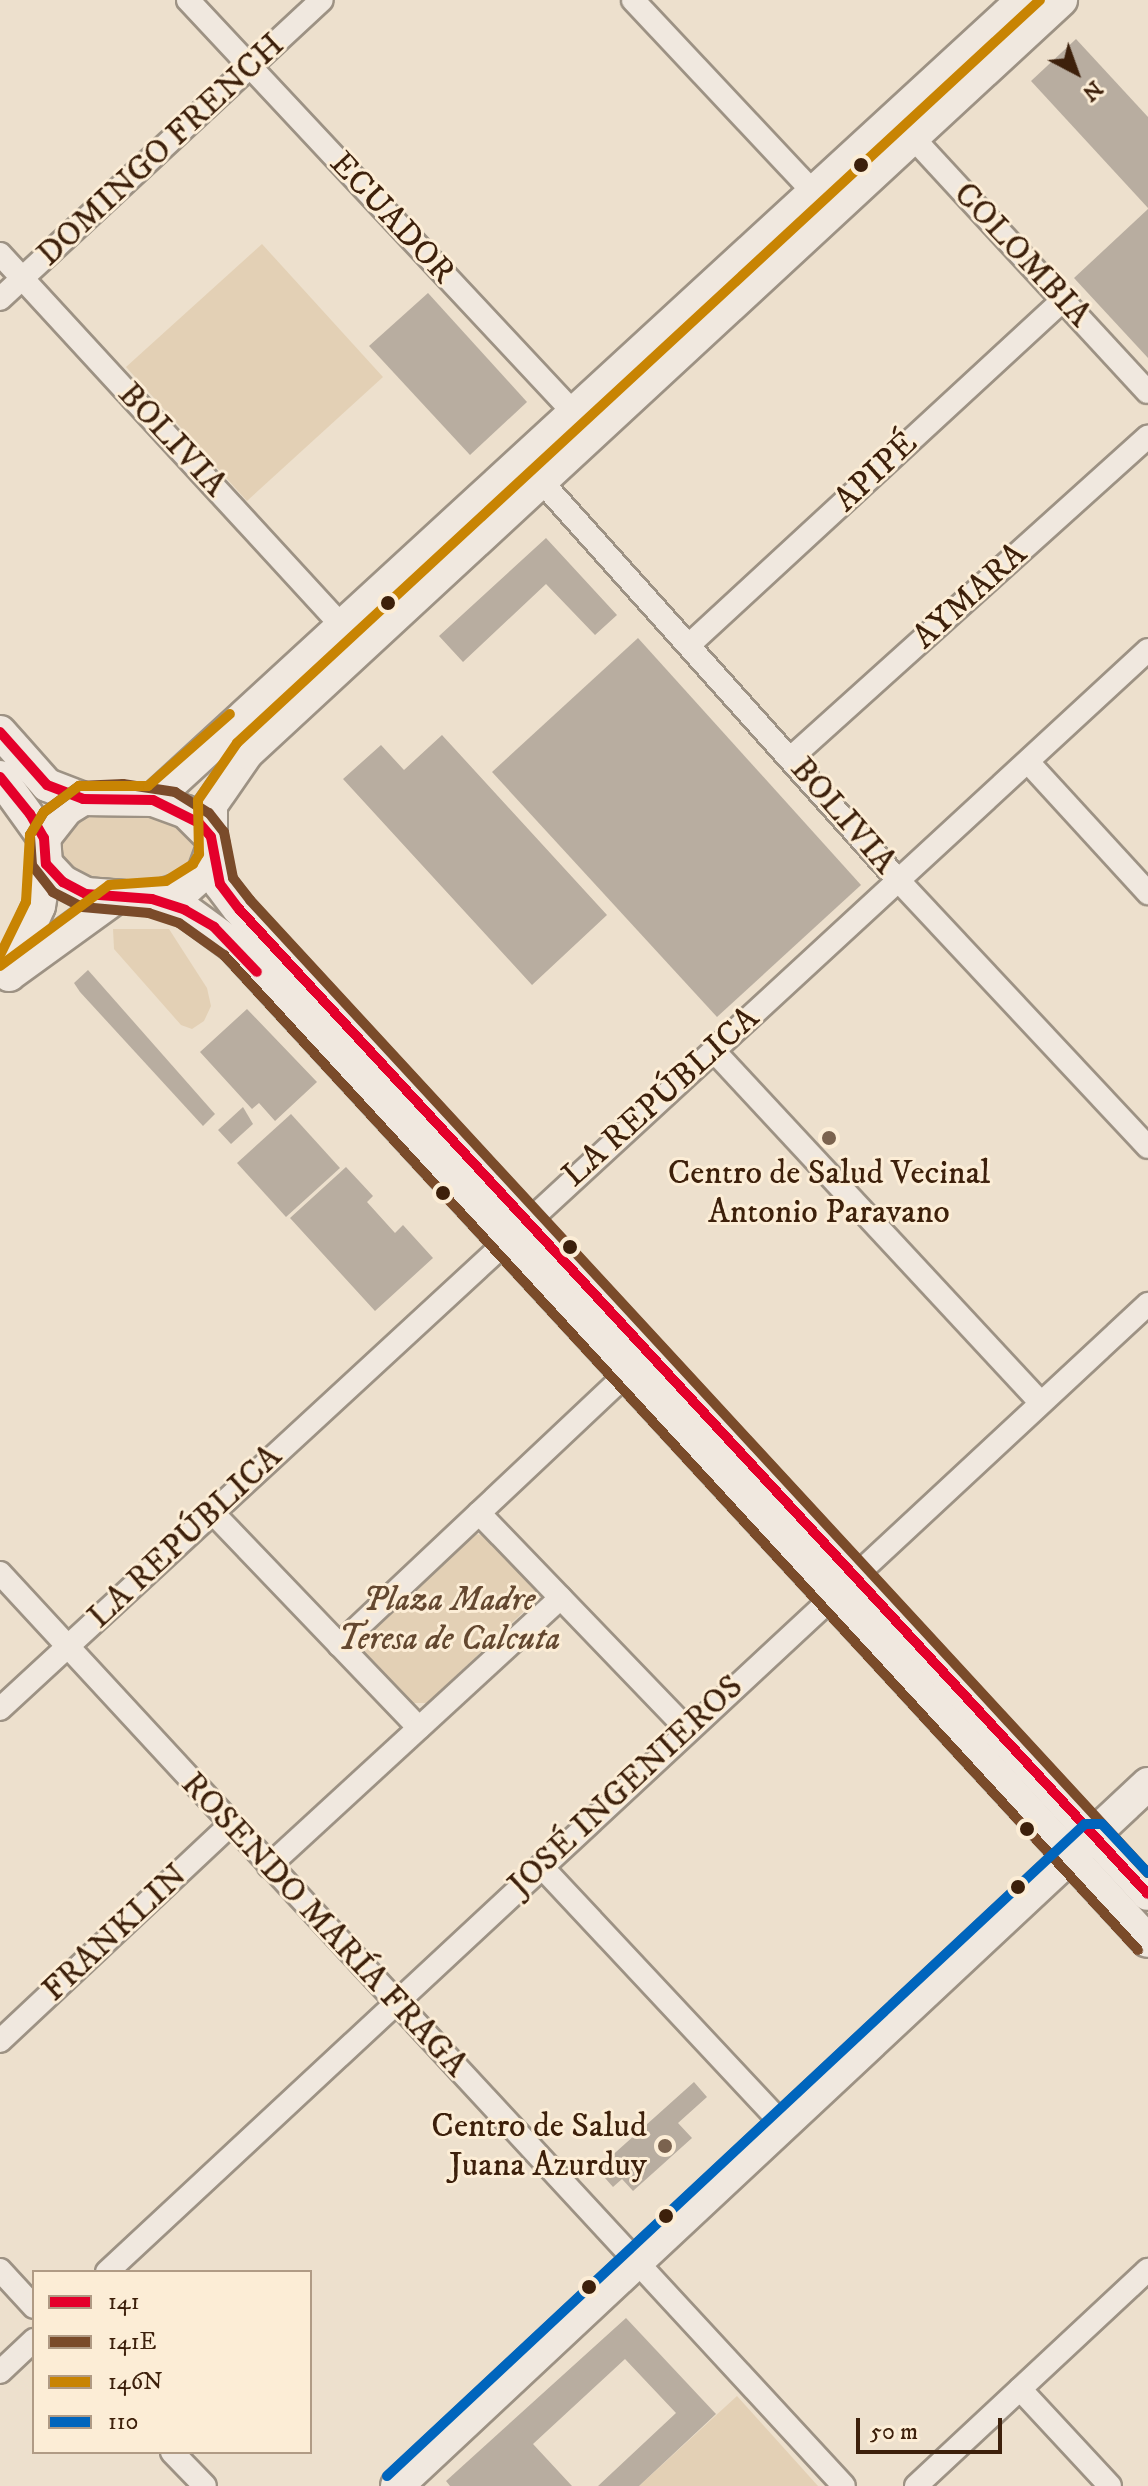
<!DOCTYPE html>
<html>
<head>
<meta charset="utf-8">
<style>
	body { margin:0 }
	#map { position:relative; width:1148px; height:2486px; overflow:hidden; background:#ede0cd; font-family:"IM FELL DW Pica",serif }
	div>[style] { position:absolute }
	.green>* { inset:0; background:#e3d0b5 }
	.building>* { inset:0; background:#b8ada0 }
	.roads { filter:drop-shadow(2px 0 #9d9284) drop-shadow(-2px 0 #9d9284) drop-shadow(0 2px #9d9284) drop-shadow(0 -2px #9d9284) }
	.street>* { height:22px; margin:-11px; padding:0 11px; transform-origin:11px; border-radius:11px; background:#f0e8df }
	.secondary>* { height:32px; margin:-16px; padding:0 16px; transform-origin:16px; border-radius:16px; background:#f0e8df }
	.bus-1>* { height:10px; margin:-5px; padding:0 5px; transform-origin:5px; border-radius:5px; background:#e4002b }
	.bus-2>* { height:10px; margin:-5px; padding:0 5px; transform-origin:5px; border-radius:5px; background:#7a4b2a }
	.bus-3>* { height:10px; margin:-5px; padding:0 5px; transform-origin:5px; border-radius:5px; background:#c88403 }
	.bus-4>* { height:10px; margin:-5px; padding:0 5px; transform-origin:5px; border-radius:5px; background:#0065bd }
	.dots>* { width:22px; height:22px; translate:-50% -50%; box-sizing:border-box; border:4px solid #fcedd6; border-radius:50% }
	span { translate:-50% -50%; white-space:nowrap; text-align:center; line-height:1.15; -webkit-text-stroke:6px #fcedd6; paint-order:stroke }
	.street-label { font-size:34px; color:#3d200b }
	.poi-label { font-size:34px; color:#3d200b }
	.right { translate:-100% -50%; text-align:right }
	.park-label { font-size:34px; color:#644830; font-style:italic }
	.legend { position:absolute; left:32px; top:2270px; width:280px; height:184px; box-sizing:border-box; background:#fcedd6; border:2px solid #b09b85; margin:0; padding:10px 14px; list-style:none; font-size:24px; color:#3d200b }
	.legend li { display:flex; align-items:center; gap:16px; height:40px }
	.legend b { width:40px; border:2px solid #b09b85 }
	.north { position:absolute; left:1036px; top:32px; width:80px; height:80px; -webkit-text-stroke:6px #fcedd6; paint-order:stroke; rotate:139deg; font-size:22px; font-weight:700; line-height:32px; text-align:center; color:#3d200b }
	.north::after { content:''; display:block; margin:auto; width:28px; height:36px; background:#3d200b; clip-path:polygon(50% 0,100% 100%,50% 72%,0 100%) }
	.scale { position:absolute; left:856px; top:2418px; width:146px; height:36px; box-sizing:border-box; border:4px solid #3d200b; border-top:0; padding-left:10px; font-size:24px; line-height:28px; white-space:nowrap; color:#3d200b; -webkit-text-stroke:6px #fcedd6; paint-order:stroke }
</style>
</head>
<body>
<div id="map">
	<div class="green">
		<div style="clip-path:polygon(262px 244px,383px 377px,247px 501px,126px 367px)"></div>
		<div style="clip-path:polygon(87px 812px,150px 812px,178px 823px,198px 844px,192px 865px,168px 882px,132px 885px,91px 880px,71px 871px,58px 859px,56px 841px)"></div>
		<div style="clip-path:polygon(113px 929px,169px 929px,207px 988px,211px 1006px,204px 1021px,192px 1029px,181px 1025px,114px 949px)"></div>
		<div style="clip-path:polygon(474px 1534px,485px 1535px,537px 1590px,536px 1600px,427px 1703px,413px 1703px,362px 1653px,363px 1639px)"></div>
		<div style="clip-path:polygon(737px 2396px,818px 2486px,639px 2486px)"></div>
	</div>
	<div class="building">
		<div style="clip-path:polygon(1076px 39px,1148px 117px,1148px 208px,1031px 81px)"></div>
		<div style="clip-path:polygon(1148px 209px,1148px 358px,1074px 278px)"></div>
		<div style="clip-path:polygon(428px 293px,527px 402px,470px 455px,369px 346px)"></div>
		<div style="clip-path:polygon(546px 538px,617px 615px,595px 635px,546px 584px,463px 662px,439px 636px)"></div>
		<div style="clip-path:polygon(638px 638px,861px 885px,717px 1017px,492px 772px)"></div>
		<div style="clip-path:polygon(442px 735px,607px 915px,532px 985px,343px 779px,381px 745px,404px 770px)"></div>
		<div style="clip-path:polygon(88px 970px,215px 1114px,203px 1126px,80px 992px,74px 983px)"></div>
		<div style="clip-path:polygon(247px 1009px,317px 1082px,275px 1121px,259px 1103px,252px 1109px,200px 1052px)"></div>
		<div style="clip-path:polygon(243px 1107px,253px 1124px,231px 1144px,218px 1130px)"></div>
		<div style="clip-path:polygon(291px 1114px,340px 1168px,286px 1217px,237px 1163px)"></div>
		<div style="clip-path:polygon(346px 1167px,373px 1196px,367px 1202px,395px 1233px,403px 1225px,433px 1258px,375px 1311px,290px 1218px)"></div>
		<div style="clip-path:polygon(694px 2082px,707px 2097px,678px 2123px,692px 2138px,633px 2191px,622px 2179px,613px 2187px,597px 2169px)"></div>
		<div style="clip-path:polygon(626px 2318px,716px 2414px,639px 2486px,598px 2486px,676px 2413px,625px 2359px,533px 2444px,572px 2486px,450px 2486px,446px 2481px)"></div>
	</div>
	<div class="roads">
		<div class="street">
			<div style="left:188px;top:0;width:567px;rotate:46.93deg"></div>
			<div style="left:575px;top:414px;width:13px;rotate:94deg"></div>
			<div style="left:633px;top:0;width:277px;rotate:46.8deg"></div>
			<div style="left:904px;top:128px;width:359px;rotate:47.3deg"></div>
			<div style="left:0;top:254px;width:507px;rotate:47.4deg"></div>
			<div style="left:0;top:299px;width:439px;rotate:-42.9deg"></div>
			<div style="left:541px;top:481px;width:537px;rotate:48.17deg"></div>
			<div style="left:899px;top:881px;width:364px;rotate:46.9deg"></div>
			<div style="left:689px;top:645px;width:509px;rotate:-42.69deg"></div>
			<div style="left:792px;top:757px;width:479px;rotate:-42deg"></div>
			<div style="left:1028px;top:762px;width:178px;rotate:47.5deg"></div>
			<div style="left:714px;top:1051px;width:479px;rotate:47.1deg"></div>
			<div style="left:212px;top:1512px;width:299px;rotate:46.2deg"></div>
			<div style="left:479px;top:1513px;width:300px;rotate:46.1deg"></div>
			<div style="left:0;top:1573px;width:1243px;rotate:47.25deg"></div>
			<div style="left:339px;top:1645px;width:394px;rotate:-43.3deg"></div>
			<div style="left:0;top:1709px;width:1562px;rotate:-42.69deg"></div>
			<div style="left:269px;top:1866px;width:396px;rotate:-42.6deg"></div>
			<div style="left:541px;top:1866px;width:354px;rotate:46.9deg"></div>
			<div style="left:0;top:2041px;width:317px;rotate:-43.2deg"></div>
			<div style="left:0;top:2270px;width:50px;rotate:47.4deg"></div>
			<div style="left:107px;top:2272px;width:1422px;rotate:-42.92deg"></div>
			<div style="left:0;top:2372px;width:47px;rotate:-43.3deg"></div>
			<div style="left:1020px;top:2389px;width:132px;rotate:47.1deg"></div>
			<div style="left:172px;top:2452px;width:47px;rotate:45.9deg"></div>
			<div style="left:916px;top:2486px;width:317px;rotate:-43deg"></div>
		</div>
		<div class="secondary">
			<div style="left:0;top:732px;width:71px;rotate:48.4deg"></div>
			<div style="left:47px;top:785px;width:39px;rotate:21deg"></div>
			<div style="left:0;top:777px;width:75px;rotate:54.2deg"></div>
			<div style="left:153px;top:800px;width:1182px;rotate:-42.6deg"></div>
			<div style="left:211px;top:837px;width:32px;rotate:-90deg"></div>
			<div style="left:211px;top:805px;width:63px;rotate:-55.3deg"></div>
			<div style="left:247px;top:753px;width:1109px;rotate:-42.77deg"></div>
			<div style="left:213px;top:858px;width:27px;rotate:75deg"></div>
			<div style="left:220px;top:884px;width:31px;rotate:53deg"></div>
			<div style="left:239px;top:909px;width:1340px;rotate:47.3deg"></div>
			<div style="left:152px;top:899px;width:35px;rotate:18deg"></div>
			<div style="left:185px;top:910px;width:59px;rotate:36.1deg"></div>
			<div style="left:233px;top:945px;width:1352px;rotate:47.43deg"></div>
			<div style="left:10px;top:974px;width:130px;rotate:-35.9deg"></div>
			<div style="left:9px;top:975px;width:75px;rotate:-66.5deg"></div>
			<div style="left:39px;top:906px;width:43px;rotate:-80.5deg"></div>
			<div style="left:46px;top:864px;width:26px;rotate:-94deg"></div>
			<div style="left:44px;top:838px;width:37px;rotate:-52deg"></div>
			<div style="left:67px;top:809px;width:19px;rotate:-32deg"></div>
			<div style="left:83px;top:799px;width:70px;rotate:0.8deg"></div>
			<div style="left:153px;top:800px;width:35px;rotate:20deg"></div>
			<div style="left:186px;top:812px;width:35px;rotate:45deg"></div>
			<div style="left:211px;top:837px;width:10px;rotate:79deg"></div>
			<div style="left:213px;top:847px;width:29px;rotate:110deg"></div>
			<div style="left:203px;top:874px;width:20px;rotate:139deg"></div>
			<div style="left:188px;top:887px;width:38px;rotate:162deg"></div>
			<div style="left:152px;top:899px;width:66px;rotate:-175.7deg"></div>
			<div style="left:86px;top:894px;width:26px;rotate:-152deg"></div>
			<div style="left:63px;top:882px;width:25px;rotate:-133deg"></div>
			<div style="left:397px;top:2486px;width:1028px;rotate:-43.07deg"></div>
		</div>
	</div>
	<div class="bus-1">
		<div style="left:0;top:732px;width:71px;rotate:48.4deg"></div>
		<div style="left:47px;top:785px;width:39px;rotate:21deg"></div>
		<div style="left:83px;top:799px;width:70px;rotate:0.8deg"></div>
		<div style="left:153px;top:800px;width:51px;rotate:26.6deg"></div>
		<div style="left:199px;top:823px;width:18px;rotate:49deg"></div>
		<div style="left:211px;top:837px;width:48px;rotate:79.2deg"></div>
		<div style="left:220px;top:884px;width:31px;rotate:53deg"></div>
		<div style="left:239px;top:909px;width:1340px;rotate:47.3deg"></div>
		<div style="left:0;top:777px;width:48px;rotate:51deg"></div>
		<div style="left:30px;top:814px;width:28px;rotate:60deg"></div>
		<div style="left:44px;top:838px;width:26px;rotate:86deg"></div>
		<div style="left:46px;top:864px;width:25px;rotate:47deg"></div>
		<div style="left:63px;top:882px;width:26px;rotate:28deg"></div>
		<div style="left:86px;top:894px;width:66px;rotate:4.3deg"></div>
		<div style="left:152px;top:899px;width:35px;rotate:18deg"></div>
		<div style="left:185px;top:910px;width:34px;rotate:30deg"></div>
		<div style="left:214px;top:927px;width:62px;rotate:46.3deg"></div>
	</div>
	<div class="bus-2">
		<div style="left:1138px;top:1950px;width:1351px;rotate:-132.57deg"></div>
		<div style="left:224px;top:955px;width:55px;rotate:-144.6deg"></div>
		<div style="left:179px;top:923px;width:32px;rotate:-162deg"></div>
		<div style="left:149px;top:913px;width:67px;rotate:-174.9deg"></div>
		<div style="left:82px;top:907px;width:33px;rotate:-153deg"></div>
		<div style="left:53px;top:892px;width:34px;rotate:-128deg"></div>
		<div style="left:32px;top:865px;width:30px;rotate:-94deg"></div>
		<div style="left:30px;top:835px;width:27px;rotate:-59deg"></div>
		<div style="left:44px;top:812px;width:44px;rotate:-36.6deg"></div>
		<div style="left:79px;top:786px;width:44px;rotate:-2.6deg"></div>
		<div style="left:123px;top:784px;width:53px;rotate:8.7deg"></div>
		<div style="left:175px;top:792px;width:40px;rotate:32deg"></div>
		<div style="left:209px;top:813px;width:24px;rotate:52deg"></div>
		<div style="left:224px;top:832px;width:47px;rotate:78.9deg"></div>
		<div style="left:233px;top:878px;width:28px;rotate:52deg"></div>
		<div style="left:250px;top:900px;width:1324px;rotate:47.3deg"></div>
	</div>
	<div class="bus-3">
		<div style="left:0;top:955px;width:59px;rotate:-63.9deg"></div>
		<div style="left:26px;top:902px;width:67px;rotate:-86.6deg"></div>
		<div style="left:30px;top:835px;width:27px;rotate:-59deg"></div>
		<div style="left:44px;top:812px;width:44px;rotate:-36.6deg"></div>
		<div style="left:79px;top:786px;width:69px"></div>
		<div style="left:148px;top:786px;width:109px;rotate:-41.3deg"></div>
		<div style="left:0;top:966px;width:136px;rotate:-36.6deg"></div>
		<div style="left:109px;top:885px;width:57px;rotate:-4deg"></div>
		<div style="left:166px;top:881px;width:32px;rotate:-32deg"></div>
		<div style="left:193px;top:864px;width:12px;rotate:-59deg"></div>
		<div style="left:199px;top:854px;width:54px;rotate:-91.1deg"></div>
		<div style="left:198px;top:800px;width:69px;rotate:-55.6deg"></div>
		<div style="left:237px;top:743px;width:1094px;rotate:-42.78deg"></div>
	</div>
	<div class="bus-4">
		<div style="left:387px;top:2476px;width:955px;rotate:-43.05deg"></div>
		<div style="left:1085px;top:1824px;width:17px"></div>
		<div style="left:1102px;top:1824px;width:67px;rotate:46.8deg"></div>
	</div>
	<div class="dots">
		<div style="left:861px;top:165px;background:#3d200b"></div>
		<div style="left:388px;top:603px;background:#3d200b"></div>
		<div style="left:829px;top:1138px;background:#7b634f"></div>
		<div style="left:443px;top:1193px;background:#3d200b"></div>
		<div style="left:570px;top:1247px;background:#3d200b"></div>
		<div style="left:1027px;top:1829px;background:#3d200b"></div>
		<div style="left:1018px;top:1887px;background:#3d200b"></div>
		<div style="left:665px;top:2146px;background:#7b634f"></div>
		<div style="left:666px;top:2216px;background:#3d200b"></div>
		<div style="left:589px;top:2287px;background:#3d200b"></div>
	</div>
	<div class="street-label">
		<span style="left:161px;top:150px;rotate:-43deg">DOMINGO FRENCH</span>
		<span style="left:392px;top:218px;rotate:47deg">ECUADOR</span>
		<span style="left:1022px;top:255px;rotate:47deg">COLOMBIA</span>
		<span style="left:172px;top:440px;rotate:47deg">BOLIVIA</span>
		<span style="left:876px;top:472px;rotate:-43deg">APIPÉ</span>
		<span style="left:970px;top:596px;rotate:-42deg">AYMARA</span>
		<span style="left:843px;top:816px;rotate:49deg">BOLIVIA</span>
		<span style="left:661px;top:1097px;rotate:-42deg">LA REPÚBLICA</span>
		<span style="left:185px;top:1537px;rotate:-43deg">LA REPÚBLICA</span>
		<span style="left:626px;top:1786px;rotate:-43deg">JOSÉ INGENIEROS</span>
		<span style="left:324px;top:1925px;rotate:47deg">ROSENDO MARÍA FRAGA</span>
		<span style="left:115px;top:1933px;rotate:-43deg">FRANKLIN</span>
	</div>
	<div class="poi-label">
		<span style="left:829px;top:1193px">Centro de Salud Vecinal<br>Antonio Paravano</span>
		<span class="right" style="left:647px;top:2146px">Centro de Salud<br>Juana Azurduy</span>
	</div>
	<div class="park-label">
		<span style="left:449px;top:1620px">Plaza Madre<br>Teresa de Calcuta</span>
	</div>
	<ul class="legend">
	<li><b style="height:10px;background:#e4002b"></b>141</li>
	<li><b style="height:10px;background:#7a4b2a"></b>141E</li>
	<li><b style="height:10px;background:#c88403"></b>146N</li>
	<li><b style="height:10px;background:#0065bd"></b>110</li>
	</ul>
	<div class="north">N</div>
	<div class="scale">50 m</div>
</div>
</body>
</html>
